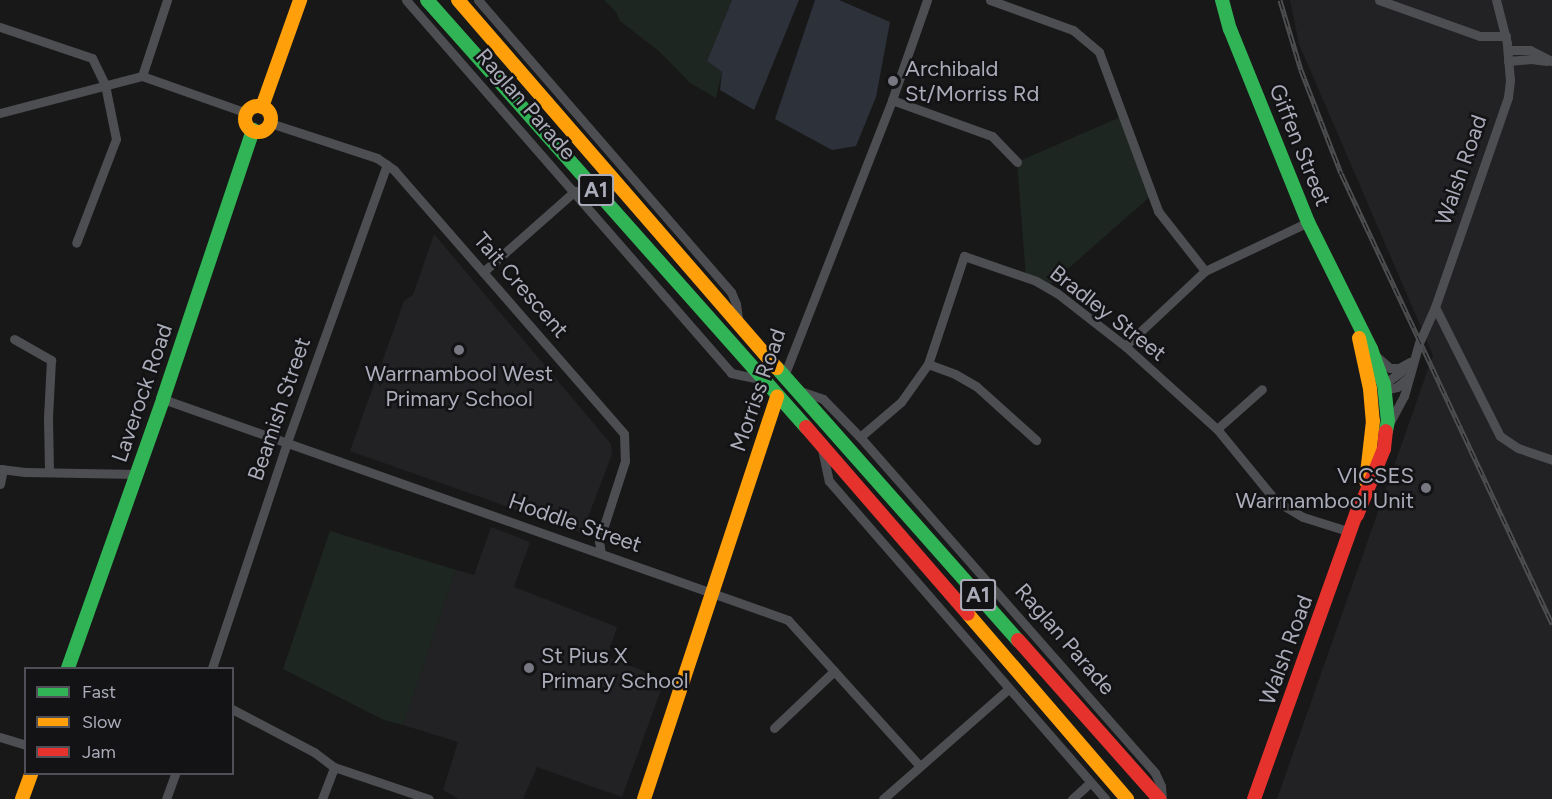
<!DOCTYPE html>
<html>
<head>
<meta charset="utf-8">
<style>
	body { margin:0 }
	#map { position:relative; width:1552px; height:799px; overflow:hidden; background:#181819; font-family:Figtree,sans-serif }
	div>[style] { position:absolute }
	.built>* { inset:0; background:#222225 }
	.green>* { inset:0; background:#1e2621 }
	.water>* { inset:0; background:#2c313a }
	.street>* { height:9px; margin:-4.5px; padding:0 4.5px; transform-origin:4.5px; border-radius:4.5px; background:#4d4e51 }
	.fast>* { height:14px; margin:-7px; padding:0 7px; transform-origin:7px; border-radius:7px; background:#30b455 }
	.slow>* { height:14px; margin:-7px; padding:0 7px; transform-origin:7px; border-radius:7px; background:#ff9f0a }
	.slow>.ring { margin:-7px; padding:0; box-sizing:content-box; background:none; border:14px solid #ff9f0a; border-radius:50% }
	.jam>* { height:14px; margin:-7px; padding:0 7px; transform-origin:7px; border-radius:7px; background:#e5322d }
	.rail>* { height:5px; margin-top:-2.5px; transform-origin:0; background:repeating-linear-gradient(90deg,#131215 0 9px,#4d4e50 0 18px); box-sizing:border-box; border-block:2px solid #4d4e50 }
	.dots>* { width:16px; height:16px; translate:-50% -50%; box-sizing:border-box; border:3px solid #131215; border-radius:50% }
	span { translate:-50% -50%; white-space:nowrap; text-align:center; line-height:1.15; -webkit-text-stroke:5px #131215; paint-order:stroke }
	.shield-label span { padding:2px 4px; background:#131215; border:2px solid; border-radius:4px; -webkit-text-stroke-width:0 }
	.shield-label { font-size:21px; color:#aaacb9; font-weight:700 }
	.poi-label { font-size:22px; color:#aaacb9 }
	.left { translate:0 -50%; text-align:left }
	.right { translate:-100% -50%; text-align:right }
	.street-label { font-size:22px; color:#aaacb9 }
	.legend { position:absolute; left:24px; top:667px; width:210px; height:108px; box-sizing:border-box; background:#131215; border:2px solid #4f5057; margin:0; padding:8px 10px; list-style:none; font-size:18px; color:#aaacb9 }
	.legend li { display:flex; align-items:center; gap:12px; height:30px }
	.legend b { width:30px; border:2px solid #4f5057 }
</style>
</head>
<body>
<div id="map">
	<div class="built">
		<div style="clip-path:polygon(1290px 0,1552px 0,1552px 799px,1277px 799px,1433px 355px,1299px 44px)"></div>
		<div style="clip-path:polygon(434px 234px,611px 444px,612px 454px,582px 533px,350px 451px,404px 301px,413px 295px)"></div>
		<div style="clip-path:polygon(491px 527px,530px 542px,514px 587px,617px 627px,607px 657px,665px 679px,622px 797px,537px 767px,523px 799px,459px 799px,443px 790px,458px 742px,403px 725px,456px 570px,474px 575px)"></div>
	</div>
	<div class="green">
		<div style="clip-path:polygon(604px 0,732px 0,707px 61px,722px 72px,716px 98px,690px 83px,660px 52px,620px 21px,616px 12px)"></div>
		<div style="clip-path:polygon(1123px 116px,1152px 195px,1047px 287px,1026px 277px,1017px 162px)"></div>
		<div style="clip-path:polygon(330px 531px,456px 570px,403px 725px,384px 720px,283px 669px)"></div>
	</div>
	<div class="water">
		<div style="clip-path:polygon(732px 0,799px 0,754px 110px,720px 90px,722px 72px,707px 61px)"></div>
		<div style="clip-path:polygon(815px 0,839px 0,890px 22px,876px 97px,856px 146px,832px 150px,775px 119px)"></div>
	</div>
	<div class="street">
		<div style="left:406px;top:0;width:495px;rotate:48.9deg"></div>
		<div style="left:731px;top:373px;width:33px;rotate:12deg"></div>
		<div style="left:478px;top:0;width:386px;rotate:49.1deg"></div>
		<div style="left:731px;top:292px;width:13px;rotate:67deg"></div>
		<div style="left:736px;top:304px;width:15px;rotate:82deg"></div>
		<div style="left:990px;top:0;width:88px;rotate:19.9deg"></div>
		<div style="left:1073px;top:30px;width:34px;rotate:40deg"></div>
		<div style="left:1099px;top:52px;width:170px;rotate:69.6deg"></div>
		<div style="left:1158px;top:211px;width:76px;rotate:51.9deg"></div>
		<div style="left:1379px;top:0;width:107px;rotate:19.6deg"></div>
		<div style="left:1480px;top:36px;width:26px"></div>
		<div style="left:0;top:27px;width:97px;rotate:18.6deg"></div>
		<div style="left:92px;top:58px;width:30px;rotate:64deg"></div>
		<div style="left:105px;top:85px;width:55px;rotate:78.5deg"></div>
		<div style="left:116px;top:139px;width:111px;rotate:111deg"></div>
		<div style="left:1508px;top:50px;width:22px"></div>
		<div style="left:1530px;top:50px;width:25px;rotate:27deg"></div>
		<div style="left:1508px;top:61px;width:23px;rotate:-5deg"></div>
		<div style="left:1531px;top:59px;width:16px;rotate:7deg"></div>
		<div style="left:142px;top:76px;width:80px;rotate:-71.8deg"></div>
		<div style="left:892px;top:100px;width:106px;rotate:19.8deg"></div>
		<div style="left:992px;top:136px;width:36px;rotate:46deg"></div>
		<div style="left:0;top:113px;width:147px;rotate:-14.6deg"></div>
		<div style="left:142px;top:76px;width:111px;rotate:19.4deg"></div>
		<div style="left:270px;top:123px;width:113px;rotate:18.1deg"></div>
		<div style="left:377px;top:158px;width:21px;rotate:35deg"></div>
		<div style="left:394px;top:170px;width:350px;rotate:48.9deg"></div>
		<div style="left:624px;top:434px;width:27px;rotate:88deg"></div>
		<div style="left:625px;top:461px;width:84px;rotate:108deg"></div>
		<div style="left:599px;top:541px;width:12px;rotate:81deg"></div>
		<div style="left:483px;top:272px;width:123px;rotate:-41.4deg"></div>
		<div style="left:1435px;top:307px;width:144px;rotate:63.3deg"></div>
		<div style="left:1500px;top:436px;width:22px;rotate:34deg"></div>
		<div style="left:1518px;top:448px;width:36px;rotate:19deg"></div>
		<div style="left:14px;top:339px;width:43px;rotate:29.6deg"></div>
		<div style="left:51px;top:360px;width:58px;rotate:93deg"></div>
		<div style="left:48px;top:418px;width:54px;rotate:88.9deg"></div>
		<div style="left:1125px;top:346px;width:110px;rotate:-43.2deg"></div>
		<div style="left:1205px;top:271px;width:114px;rotate:-25.4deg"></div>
		<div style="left:1376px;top:356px;width:18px;rotate:41deg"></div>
		<div style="left:1390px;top:368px;width:9px"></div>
		<div style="left:1399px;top:368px;width:13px;rotate:-29deg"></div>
		<div style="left:928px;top:364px;width:29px;rotate:20deg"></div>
		<div style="left:955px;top:374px;width:24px;rotate:30deg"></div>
		<div style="left:976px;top:386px;width:81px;rotate:42deg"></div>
		<div style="left:784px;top:376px;width:296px;rotate:-68.6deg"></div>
		<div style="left:892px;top:100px;width:106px;rotate:-70.7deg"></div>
		<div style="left:1384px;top:384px;width:27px;rotate:-36deg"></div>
		<div style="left:1385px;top:390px;width:12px;rotate:-14deg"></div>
		<div style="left:1397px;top:387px;width:16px;rotate:-40deg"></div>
		<div style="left:800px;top:391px;width:24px;rotate:19deg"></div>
		<div style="left:823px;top:399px;width:53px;rotate:45.8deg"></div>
		<div style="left:860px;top:437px;width:447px;rotate:48.7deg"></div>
		<div style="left:1155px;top:773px;width:14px;rotate:65deg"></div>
		<div style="left:1161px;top:786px;width:13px;rotate:86deg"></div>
		<div style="left:163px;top:399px;width:663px;rotate:19.47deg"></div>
		<div style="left:788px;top:620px;width:197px;rotate:47.9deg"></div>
		<div style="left:1389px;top:424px;width:32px;rotate:-62deg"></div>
		<div style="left:1404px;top:396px;width:55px;rotate:-74.2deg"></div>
		<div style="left:1419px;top:343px;width:39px;rotate:-66deg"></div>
		<div style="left:1435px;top:307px;width:222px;rotate:-70.8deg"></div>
		<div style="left:1508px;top:97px;width:17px;rotate:-83deg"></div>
		<div style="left:1510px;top:80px;width:37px;rotate:-95deg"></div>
		<div style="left:1507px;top:43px;width:44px;rotate:-104.3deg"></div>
		<div style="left:1217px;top:429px;width:60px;rotate:-41.6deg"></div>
		<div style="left:860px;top:437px;width:54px;rotate:-40.5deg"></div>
		<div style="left:901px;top:402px;width:47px;rotate:-54.6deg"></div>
		<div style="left:928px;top:364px;width:114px;rotate:-71.6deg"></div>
		<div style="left:964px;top:256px;width:76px;rotate:19.1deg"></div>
		<div style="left:1036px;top:281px;width:24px;rotate:30deg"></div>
		<div style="left:1057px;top:293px;width:86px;rotate:37.9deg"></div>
		<div style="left:1125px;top:346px;width:124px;rotate:42.1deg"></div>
		<div style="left:1217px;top:429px;width:93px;rotate:50.7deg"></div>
		<div style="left:1276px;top:501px;width:31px;rotate:31deg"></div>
		<div style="left:1303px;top:517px;width:50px;rotate:17.4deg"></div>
		<div style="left:822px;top:449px;width:33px;rotate:78deg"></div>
		<div style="left:829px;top:481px;width:421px;rotate:49deg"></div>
		<div style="left:0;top:469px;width:25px;rotate:7deg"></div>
		<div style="left:25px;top:472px;width:112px;rotate:1deg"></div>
		<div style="left:0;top:484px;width:15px;rotate:-79deg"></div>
		<div style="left:212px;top:668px;width:238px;rotate:-71.6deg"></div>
		<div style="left:287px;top:442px;width:295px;rotate:-70.2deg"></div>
		<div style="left:232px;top:709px;width:93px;rotate:27.7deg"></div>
		<div style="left:314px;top:752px;width:25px;rotate:37deg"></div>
		<div style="left:334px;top:767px;width:100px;rotate:18.6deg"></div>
		<div style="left:774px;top:728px;width:83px;rotate:-43.5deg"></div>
		<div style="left:0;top:737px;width:27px;rotate:17deg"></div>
		<div style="left:166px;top:799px;width:27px;rotate:-70deg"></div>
		<div style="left:322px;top:799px;width:34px;rotate:-69deg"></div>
		<div style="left:883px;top:799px;width:165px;rotate:-41.3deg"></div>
		<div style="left:1072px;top:799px;width:24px;rotate:-42deg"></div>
	</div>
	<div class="fast">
		<div style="left:427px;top:0;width:571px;rotate:48.41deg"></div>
		<div style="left:1222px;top:0;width:30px;rotate:75deg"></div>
		<div style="left:1230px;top:29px;width:208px;rotate:68deg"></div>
		<div style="left:1308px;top:222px;width:142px;rotate:63.6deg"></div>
		<div style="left:1371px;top:349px;width:37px;rotate:70deg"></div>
		<div style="left:1384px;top:384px;width:36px;rotate:84deg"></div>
		<div style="left:1388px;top:420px;width:11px;rotate:100deg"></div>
		<div style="left:777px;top:368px;width:363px;rotate:48.5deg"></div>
		<div style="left:68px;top:668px;width:285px;rotate:-70.5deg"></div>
		<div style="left:163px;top:399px;width:284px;rotate:-71.5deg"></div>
	</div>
	<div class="slow">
		<div style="left:458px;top:0;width:487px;rotate:49.1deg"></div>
		<div class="ring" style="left:245px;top:106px;width:12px;height:12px"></div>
		<div style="left:262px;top:107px;width:114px;rotate:-70.4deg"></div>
		<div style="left:1359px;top:338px;width:52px;rotate:77.8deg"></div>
		<div style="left:1370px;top:389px;width:32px;rotate:85deg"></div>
		<div style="left:1373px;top:421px;width:61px;rotate:96.5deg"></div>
		<div style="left:968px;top:614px;width:244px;rotate:49.3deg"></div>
		<div style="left:22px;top:799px;width:27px;rotate:-70deg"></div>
		<div style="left:644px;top:799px;width:424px;rotate:-71.7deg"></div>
	</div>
	<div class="jam">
		<div style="left:806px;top:427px;width:247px;rotate:49.1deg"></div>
		<div style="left:1357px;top:515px;width:71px;rotate:-67.8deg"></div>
		<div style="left:1384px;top:449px;width:18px;rotate:-84deg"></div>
		<div style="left:1018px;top:640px;width:213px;rotate:48.4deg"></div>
		<div style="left:1254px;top:799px;width:308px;rotate:-70.3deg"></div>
	</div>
	<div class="rail">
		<div style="left:1280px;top:0;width:73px;rotate:73.3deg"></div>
		<div style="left:1301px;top:70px;width:110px;rotate:68.8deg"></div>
		<div style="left:1341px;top:173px;width:498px;rotate:64.9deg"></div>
	</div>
	<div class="dots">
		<div style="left:893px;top:81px;background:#777881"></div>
		<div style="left:459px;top:350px;background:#777881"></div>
		<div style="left:1426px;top:488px;background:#777881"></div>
		<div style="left:529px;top:668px;background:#777881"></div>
	</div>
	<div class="shield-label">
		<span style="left:596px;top:190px">A1</span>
		<span style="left:978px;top:595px">A1</span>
	</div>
	<div class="poi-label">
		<span class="left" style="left:905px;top:81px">Archibald<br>St/Morriss Rd</span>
		<span style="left:459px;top:386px">Warrnambool West<br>Primary School</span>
		<span class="right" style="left:1414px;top:488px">VICSES<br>Warrnambool Unit</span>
		<span class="left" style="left:541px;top:668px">St Pius X<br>Primary School</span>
	</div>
	<div class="street-label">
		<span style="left:526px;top:104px;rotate:49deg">Raglan Parade</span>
		<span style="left:1300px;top:145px;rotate:68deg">Giffen Street</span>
		<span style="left:1461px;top:170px;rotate:-71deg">Walsh Road</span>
		<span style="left:521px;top:285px;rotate:49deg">Tait Crescent</span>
		<span style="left:1108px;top:313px;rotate:38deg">Bradley Street</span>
		<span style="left:758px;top:390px;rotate:-71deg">Morriss Road</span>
		<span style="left:142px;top:393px;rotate:-71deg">Laverock Road</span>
		<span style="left:279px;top:409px;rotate:-71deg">Beamish Street</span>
		<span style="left:575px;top:523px;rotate:19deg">Hoddle Street</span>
		<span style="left:1065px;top:639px;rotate:49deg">Raglan Parade</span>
		<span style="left:1286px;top:650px;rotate:-70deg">Walsh Road</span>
	</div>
	<ul class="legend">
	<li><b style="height:8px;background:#30b455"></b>Fast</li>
	<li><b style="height:8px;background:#ff9f0a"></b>Slow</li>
	<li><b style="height:8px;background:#e5322d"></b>Jam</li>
	</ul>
</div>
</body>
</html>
